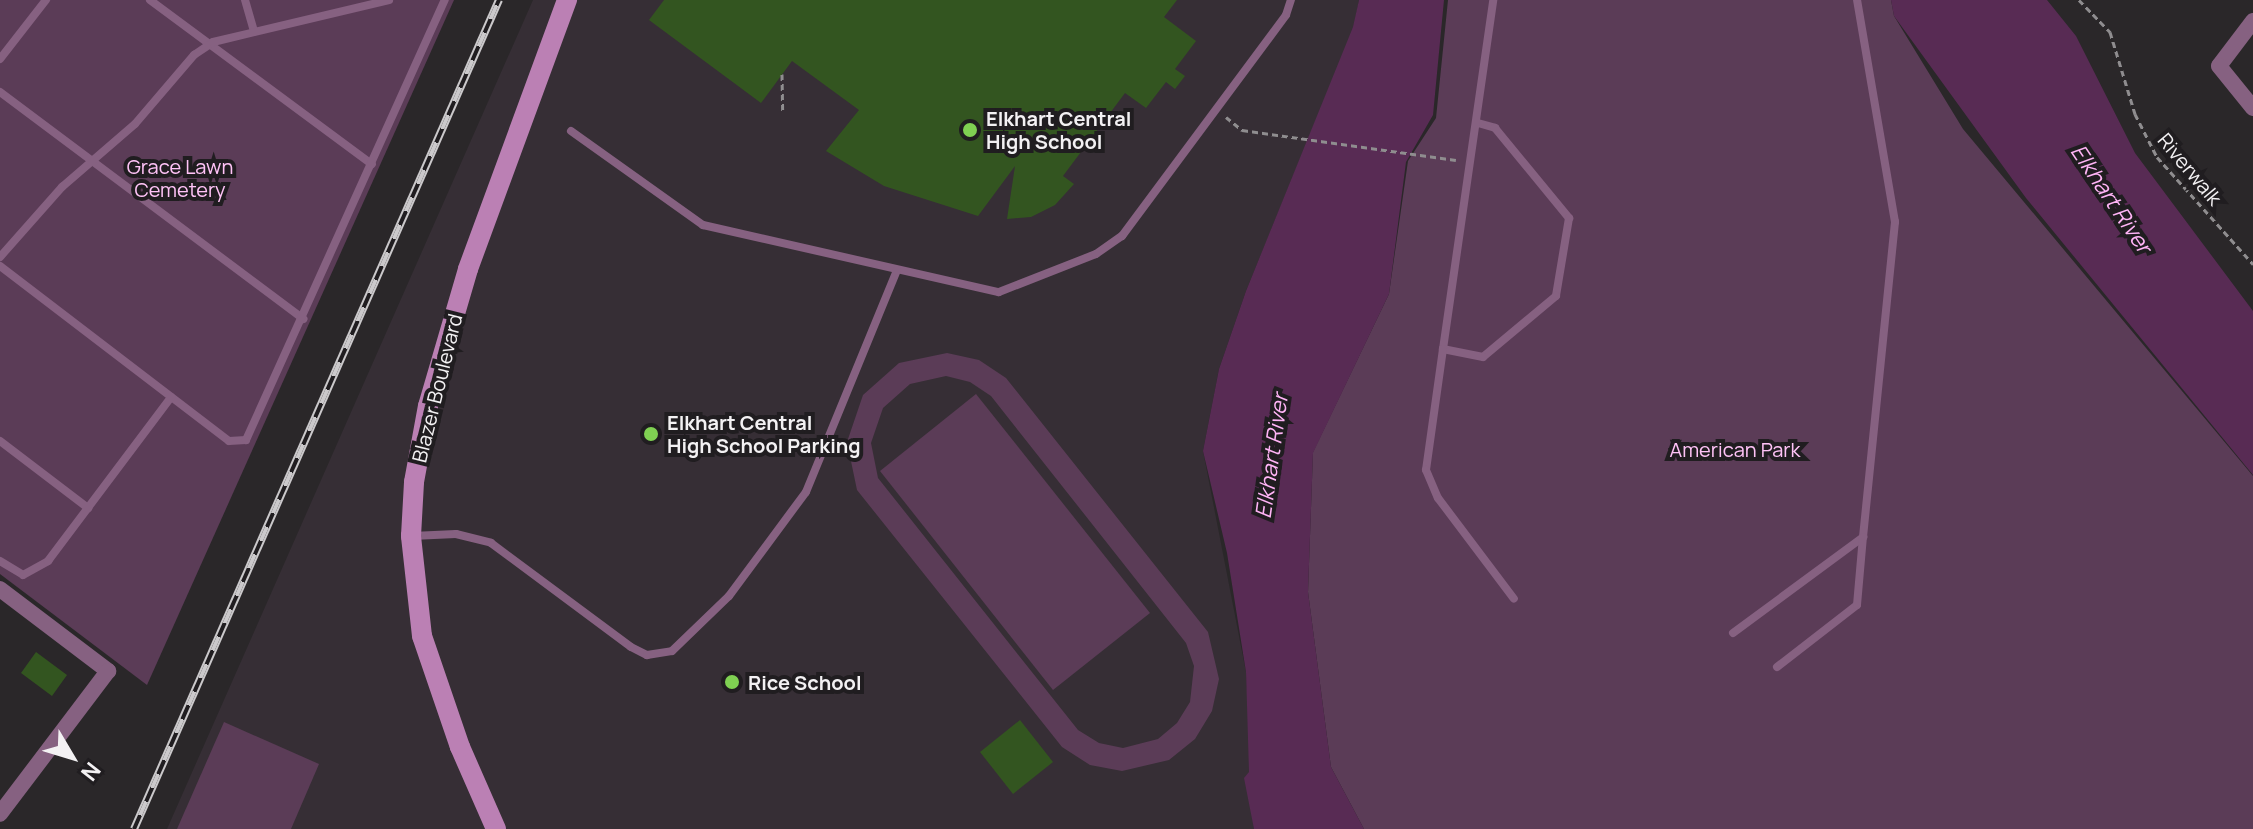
<!DOCTYPE html>
<html>
<head>
<meta charset="utf-8">
<style>
	body { margin:0 }
	#map { position:relative; width:2253px; height:829px; overflow:hidden; background:#2a2729; font-family:Manrope,sans-serif }
	div>[style] { position:absolute }
	.built>* { inset:0; background:#362e35 }
	.green>* { inset:0; background:#5b3c57 }
	.water>* { inset:0; background:#582b54 }
	.building>* { inset:0; background:#335520 }
	.path>* { height:3px; margin-top:-1.5px; transform-origin:0; background:repeating-linear-gradient(90deg,#8f8d8f 0 6px,transparent 0 10px) }
	.lane>* { height:8px; margin:-4px; padding:0 4px; transform-origin:4px; border-radius:4px; background:#866181 }
	.street>* { height:16px; margin:-8px; padding:0 8px; transform-origin:8px; border-radius:8px; background:#866181 }
	.secondary>* { height:20px; margin:-10px; padding:0 10px; transform-origin:10px; border-radius:10px; background:#bb80b4 }
	.rail>* { height:8px; margin-top:-4px; transform-origin:0; background:repeating-linear-gradient(90deg,#201d20 0 15px,#cbc9cb 0 30px); box-sizing:border-box; border-block:2px solid #cbc9cb }
	.dots>* { width:22px; height:22px; translate:-50% -50%; box-sizing:border-box; border:4px solid #201d20; border-radius:50% }
	span { translate:-50% -50%; white-space:nowrap; text-align:center; line-height:1.15; -webkit-text-stroke:8px #201d20; paint-order:stroke }
	.poi-label { font-size:20px; color:#f3f1f3; font-weight:700 }
	.left { translate:0 -50%; text-align:left }
	.park-label { font-size:20px; color:#ffc3f7 }
	.street-label { font-size:20px; color:#f3f1f3 }
	.water-label { font-size:22px; color:#ffb4f6; font-style:italic }
	.north { position:absolute; left:32px; top:717px; width:80px; height:80px; -webkit-text-stroke:6px #201d20; paint-order:stroke; rotate:128deg; font-size:22px; font-weight:700; line-height:32px; text-align:center; color:#f3f1f3 }
	.north::after { content:''; display:block; margin:auto; width:28px; height:36px; background:#f3f1f3; clip-path:polygon(50% 0,100% 100%,50% 72%,0 100%) }
</style>
</head>
<body>
<div id="map">
	<div class="built">
		<div style="clip-path:polygon(533px 0,1359px 0,1354px 27px,1246px 291px,1219px 369px,1203px 451px,1246px 672px,1254px 829px,167px 829px)"></div>
	</div>
	<div class="green">
		<div style="clip-path:polygon(0 0,454px 0,147px 685px,0 574px)"></div>
		<div style="clip-path:polygon(1448px 0,1891px 0,1894px 16px,1963px 129px,2253px 476px,2253px 829px,1364px 829px,1331px 767px,1308px 592px,1313px 452px,1389px 294px,1408px 161px,1436px 118px)"></div>
		<div style="clip-path:polygon(evenodd,947px 353px,979px 360px,1006px 378px,1208px 632px,1219px 679px,1212px 711px,1195px 739px,1169px 760px,1122px 771px,1090px 765px,1062px 747px,857px 490px,847px 442px,863px 395px,899px 363px,947px 353px,946px 376px,970px 382px,991px 396px,1186px 643px,1194px 666px,1190px 702px,1177px 723px,1158px 739px,1123px 748px,1099px 743px,1078px 730px,878px 478px,871px 443px,883px 408px,910px 384px,946px 376px)"></div>
		<div style="clip-path:polygon(976px 394px,1150px 613px,1053px 690px,880px 471px)"></div>
		<div style="clip-path:polygon(224px 722px,319px 764px,291px 829px,177px 829px)"></div>
	</div>
	<div class="water">
		<div style="clip-path:polygon(1359px 0,1444px 0,1433px 115px,1406px 162px,1389px 294px,1313px 453px,1308px 592px,1331px 767px,1364px 829px,1254px 829px,1244px 778px,1249px 772px,1246px 672px,1227px 553px,1203px 451px,1219px 369px,1246px 291px,1353px 27px)"></div>
		<div style="clip-path:polygon(1891px 0,2047px 0,2076px 36px,2135px 153px,2253px 311px,2253px 475px,2026px 198px,1894px 16px)"></div>
	</div>
	<div class="building">
		<div style="clip-path:polygon(664px 0,1177px 0,1164px 17px,1196px 41px,1175px 69px,1185px 76px,1175px 89px,1166px 82px,1146px 108px,1125px 93px,1063px 176px,1074px 184px,1055px 205px,1031px 217px,1007px 219px,1015px 166px,978px 216px,884px 186px,826px 151px,859px 110px,792px 61px,761px 103px,649px 20px)"></div>
		<div style="clip-path:polygon(36px 652px,67px 675px,52px 696px,21px 673px)"></div>
		<div style="clip-path:polygon(1020px 720px,1053px 762px,1013px 794px,980px 752px)"></div>
	</div>
	<div class="path">
		<div style="left:2079px;top:0;width:45px;rotate:45.9deg"></div>
		<div style="left:2110px;top:32px;width:86px;rotate:73deg"></div>
		<div style="left:2135px;top:114px;width:48px;rotate:62.9deg"></div>
		<div style="left:2157px;top:157px;width:144px;rotate:48.1deg"></div>
		<div style="left:782px;top:74px;width:39px;rotate:89deg"></div>
		<div style="left:1226px;top:117px;width:21px;rotate:39deg"></div>
		<div style="left:1242px;top:130px;width:216px;rotate:8deg"></div>
	</div>
	<div class="lane">
		<div style="left:150px;top:0;width:276px;rotate:36.5deg"></div>
		<div style="left:245px;top:0;width:33px;rotate:74deg"></div>
		<div style="left:0;top:59px;width:75px;rotate:-52.1deg"></div>
		<div style="left:0;top:92px;width:379px;rotate:36.8deg"></div>
		<div style="left:1478px;top:123px;width:18px;rotate:16deg"></div>
		<div style="left:1495px;top:128px;width:117px;rotate:50.6deg"></div>
		<div style="left:1569px;top:218px;width:79px;rotate:99.5deg"></div>
		<div style="left:1556px;top:296px;width:95px;rotate:140.1deg"></div>
		<div style="left:1483px;top:357px;width:41px;rotate:-168.7deg"></div>
		<div style="left:1443px;top:349px;width:353px;rotate:-81.8deg"></div>
		<div style="left:571px;top:131px;width:162px;rotate:35.5deg"></div>
		<div style="left:703px;top:225px;width:303px;rotate:12.8deg"></div>
		<div style="left:999px;top:292px;width:104px;rotate:-21.4deg"></div>
		<div style="left:1096px;top:254px;width:32px;rotate:-35deg"></div>
		<div style="left:1122px;top:236px;width:275px;rotate:-53.4deg"></div>
		<div style="left:1286px;top:15px;width:16px;rotate:-72deg"></div>
		<div style="left:0;top:257px;width:94px;rotate:-48.5deg"></div>
		<div style="left:62px;top:187px;width:96px;rotate:-40.8deg"></div>
		<div style="left:135px;top:124px;width:91px;rotate:-49.5deg"></div>
		<div style="left:194px;top:55px;width:23px;rotate:-34deg"></div>
		<div style="left:213px;top:42px;width:181px;rotate:-13.4deg"></div>
		<div style="left:0;top:266px;width:288px;rotate:37.4deg"></div>
		<div style="left:229px;top:441px;width:17px;rotate:-3deg"></div>
		<div style="left:246px;top:440px;width:483px;rotate:-65.7deg"></div>
		<div style="left:1443px;top:349px;width:122px;rotate:98deg"></div>
		<div style="left:1426px;top:470px;width:30px;rotate:67deg"></div>
		<div style="left:1438px;top:498px;width:126px;rotate:53deg"></div>
		<div style="left:0;top:441px;width:111px;rotate:37.3deg"></div>
		<div style="left:412px;top:536px;width:44px;rotate:-2.6deg"></div>
		<div style="left:456px;top:534px;width:36px;rotate:14deg"></div>
		<div style="left:491px;top:543px;width:174px;rotate:36.6deg"></div>
		<div style="left:631px;top:647px;width:18px;rotate:27deg"></div>
		<div style="left:647px;top:655px;width:25px;rotate:-9deg"></div>
		<div style="left:672px;top:651px;width:79px;rotate:-44deg"></div>
		<div style="left:729px;top:596px;width:129px;rotate:-53.5deg"></div>
		<div style="left:806px;top:492px;width:240px;rotate:-67.7deg"></div>
		<div style="left:0;top:561px;width:27px;rotate:31deg"></div>
		<div style="left:23px;top:575px;width:29px;rotate:-29deg"></div>
		<div style="left:48px;top:561px;width:205px;rotate:-53.1deg"></div>
		<div style="left:1733px;top:633px;width:162px;rotate:-36.4deg"></div>
		<div style="left:1863px;top:537px;width:317px;rotate:-84.2deg"></div>
		<div style="left:1895px;top:222px;width:225px;rotate:-99.7deg"></div>
		<div style="left:1777px;top:667px;width:101px;rotate:-37.8deg"></div>
		<div style="left:1857px;top:605px;width:68px;rotate:-85deg"></div>
	</div>
	<div class="street">
		<div style="left:2253px;top:21px;width:56px;rotate:127.1deg"></div>
		<div style="left:2219px;top:66px;width:54px;rotate:51deg"></div>
		<div style="left:0;top:589px;width:136px;rotate:37.2deg"></div>
		<div style="left:108px;top:671px;width:179px;rotate:127.1deg"></div>
	</div>
	<div class="secondary">
		<div style="left:496px;top:829px;width:90px;rotate:-113.7deg"></div>
		<div style="left:460px;top:747px;width:117px;rotate:-108.9deg"></div>
		<div style="left:422px;top:636px;width:101px;rotate:-96.3deg"></div>
		<div style="left:411px;top:536px;width:54px;rotate:-86.8deg"></div>
		<div style="left:414px;top:482px;width:77px;rotate:-79.6deg"></div>
		<div style="left:428px;top:406px;width:143px;rotate:-73.7deg"></div>
		<div style="left:468px;top:269px;width:287px;rotate:-69.8deg"></div>
	</div>
	<div class="rail">
		<div style="left:134px;top:829px;width:906px;rotate:-66.24deg"></div>
	</div>
	<div class="dots">
		<div style="left:970px;top:130px;background:#7fd052"></div>
		<div style="left:651px;top:434px;background:#7fd052"></div>
		<div style="left:732px;top:682px;background:#7fd052"></div>
	</div>
	<div class="poi-label">
		<span class="left" style="left:986px;top:130px">Elkhart Central<br>High School</span>
		<span class="left" style="left:667px;top:434px">Elkhart Central<br>High School Parking</span>
		<span class="left" style="left:748px;top:682px">Rice School</span>
	</div>
	<div class="park-label">
		<span style="left:180px;top:178px">Grace Lawn<br>Cemetery</span>
		<span style="left:1735px;top:449px">American Park</span>
	</div>
	<div class="street-label">
		<span style="left:2190px;top:169px;rotate:50deg">Riverwalk</span>
		<span style="left:437px;top:388px;rotate:-76deg">Blazer Boulevard</span>
	</div>
	<div class="water-label">
		<span style="left:2111px;top:199px;rotate:56deg">Elkhart River</span>
		<span style="left:1272px;top:456px;rotate:-82deg">Elkhart River</span>
	</div>
	<div class="north">N</div>
</div>
</body>
</html>
